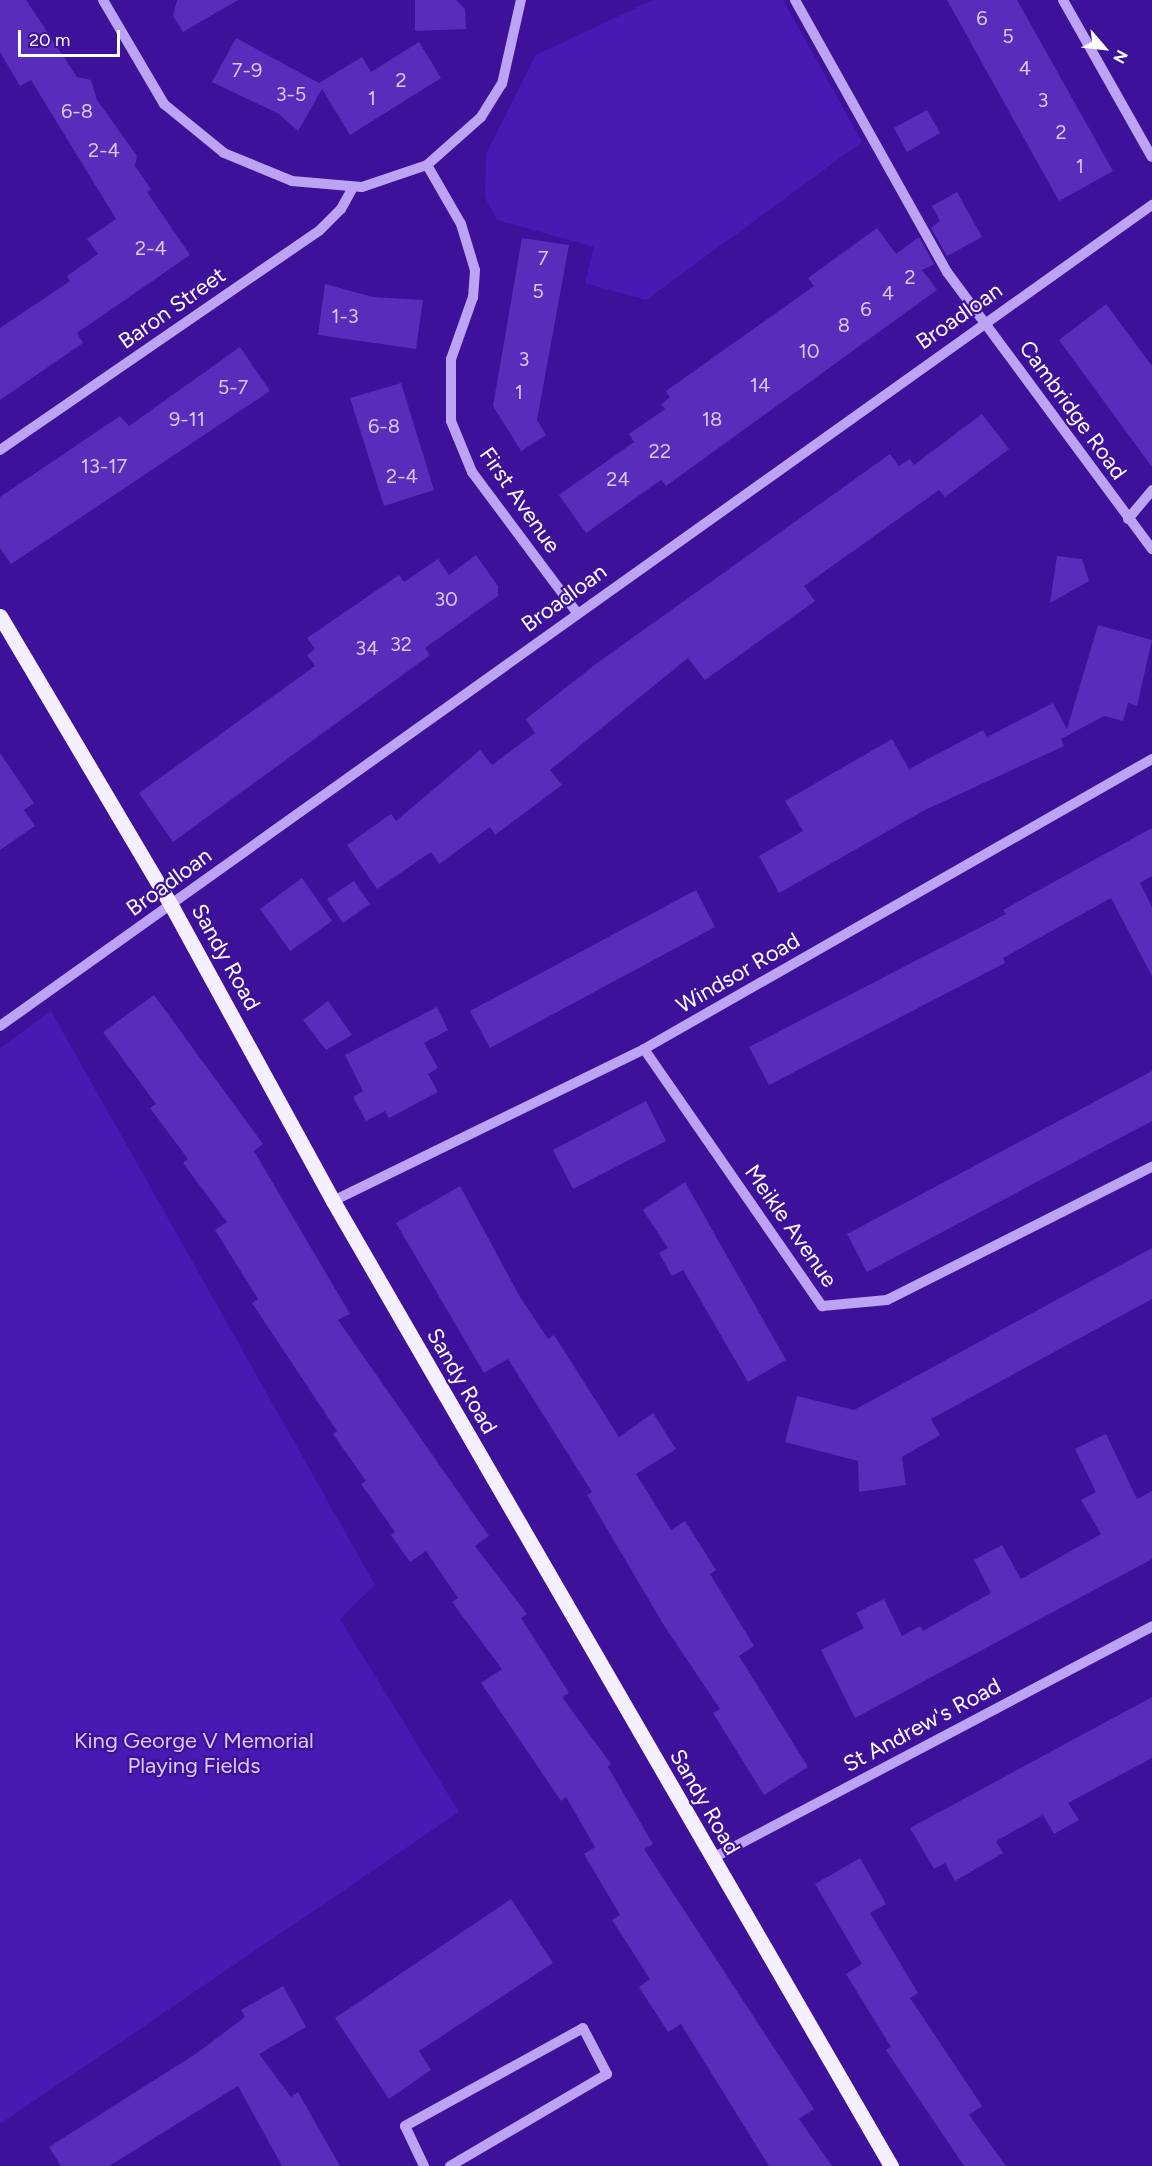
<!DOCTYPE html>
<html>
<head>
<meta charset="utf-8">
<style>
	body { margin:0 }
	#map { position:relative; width:1152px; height:2166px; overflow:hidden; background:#3d1199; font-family:Figtree,sans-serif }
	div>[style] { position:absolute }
	.green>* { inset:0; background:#4919b3 }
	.building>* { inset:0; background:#5a2cbc }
	.minor>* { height:10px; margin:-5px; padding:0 5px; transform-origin:5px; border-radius:5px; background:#bca3f4 }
	.major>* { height:15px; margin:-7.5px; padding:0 7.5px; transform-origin:7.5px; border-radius:7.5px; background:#f5f0ff }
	span { translate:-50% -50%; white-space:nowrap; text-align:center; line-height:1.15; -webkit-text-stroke:4.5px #3d1199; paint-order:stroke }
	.number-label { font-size:20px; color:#d6caee }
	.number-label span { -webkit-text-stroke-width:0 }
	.street-label { font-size:22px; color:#fff }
	.park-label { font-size:22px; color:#dbcbfe }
	.north { position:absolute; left:1074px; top:18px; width:60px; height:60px; -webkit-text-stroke:4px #3d1199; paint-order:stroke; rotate:118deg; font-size:16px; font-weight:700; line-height:24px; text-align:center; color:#fff }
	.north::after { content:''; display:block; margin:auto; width:21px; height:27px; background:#fff; clip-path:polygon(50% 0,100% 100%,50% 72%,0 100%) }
	.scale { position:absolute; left:18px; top:30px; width:102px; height:27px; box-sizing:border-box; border:3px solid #fff; border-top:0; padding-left:8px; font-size:18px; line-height:21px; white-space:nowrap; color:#fff; -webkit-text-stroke:4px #3d1199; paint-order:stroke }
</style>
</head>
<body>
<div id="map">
	<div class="green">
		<div style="clip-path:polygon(653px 0,783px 0,862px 142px,646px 300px,585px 283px,594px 247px,497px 220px,485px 197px,486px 154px,536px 55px)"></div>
		<div style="clip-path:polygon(51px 1011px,375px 1585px,340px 1619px,459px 1812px,0 2124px,0 1048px)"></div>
	</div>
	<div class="building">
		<div style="clip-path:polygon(0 0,26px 0,77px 77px,91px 80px,97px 100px,137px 156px,135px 166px,151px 189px,147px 192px,190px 255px,77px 333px,83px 343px,0 400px,0 328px,70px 281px,67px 276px,98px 254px,87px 239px,116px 219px,31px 80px,20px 86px,0 52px)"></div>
		<div style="clip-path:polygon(177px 0,238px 0,183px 32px,173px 16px)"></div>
		<div style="clip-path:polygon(415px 0,456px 0,465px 9px,466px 29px,415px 31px)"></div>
		<div style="clip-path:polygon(947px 0,1017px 0,1113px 171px,1059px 201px)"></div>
		<div style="clip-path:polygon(236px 38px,319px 83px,362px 57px,371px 72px,419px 42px,441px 78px,350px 135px,322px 89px,298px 131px,279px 114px,212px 82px)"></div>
		<div style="clip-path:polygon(927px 110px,940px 133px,907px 152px,894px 128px)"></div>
		<div style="clip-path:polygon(957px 192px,982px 237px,947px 256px,931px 228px,940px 221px,932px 206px)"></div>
		<div style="clip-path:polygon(877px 228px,896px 254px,919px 237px,934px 264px,922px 270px,937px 290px,666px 486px,661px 480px,586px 533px,559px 495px,634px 442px,629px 434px,665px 409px,661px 404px,670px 397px,666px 391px,814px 286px,808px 278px)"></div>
		<div style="clip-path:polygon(522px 238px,569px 245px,537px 420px,546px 435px,521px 451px,493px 406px)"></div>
		<div style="clip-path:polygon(325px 284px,373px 297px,423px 300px,416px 349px,318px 335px)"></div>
		<div style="clip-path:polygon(1106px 304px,1152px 366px,1152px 467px,1059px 340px)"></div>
		<div style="clip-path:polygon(240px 347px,270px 391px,11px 564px,0 548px,0 497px,120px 416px,129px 426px)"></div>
		<div style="clip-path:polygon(401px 383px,434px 490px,384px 506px,350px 398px)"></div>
		<div style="clip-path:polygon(982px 414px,1009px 449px,945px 497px,939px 490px,804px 586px,815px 601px,705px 680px,688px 658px,550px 770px,562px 785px,495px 835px,490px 827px,439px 864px,431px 852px,377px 889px,347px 845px,391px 814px,396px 821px,480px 750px,492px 765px,535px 733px,526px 719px,597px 663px,890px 454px,899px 466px,910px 459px,914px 465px)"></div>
		<div style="clip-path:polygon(476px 555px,498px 586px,498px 596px,425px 648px,430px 655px,173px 842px,139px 793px,315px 666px,307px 655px,315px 649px,307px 638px,399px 575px,404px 582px,438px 559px,449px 575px)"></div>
		<div style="clip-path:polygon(1057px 556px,1082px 559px,1089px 581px,1050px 603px)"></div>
		<div style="clip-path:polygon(1098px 625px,1152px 640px,1137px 706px,1128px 703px,1123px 721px,1104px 716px,1061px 739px,1064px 746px,925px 810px,779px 893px,759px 856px,803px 831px,785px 801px,892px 739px,909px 769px,983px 730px,987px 737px,1053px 703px,1067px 729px)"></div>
		<div style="clip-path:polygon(0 753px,34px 803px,24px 810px,35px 826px,0 850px)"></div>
		<div style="clip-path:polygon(1152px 828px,1152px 876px,1140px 883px,1152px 907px,1152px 976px,1111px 898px,1003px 958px,1005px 963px,769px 1085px,749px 1047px,1006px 914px,1003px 910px)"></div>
		<div style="clip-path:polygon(302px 878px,332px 921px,290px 951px,260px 909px)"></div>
		<div style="clip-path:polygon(354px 881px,370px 904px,343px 923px,327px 899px)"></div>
		<div style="clip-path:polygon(696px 890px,715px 927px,490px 1048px,470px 1011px)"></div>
		<div style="clip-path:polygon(154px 995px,263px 1144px,254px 1151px,350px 1314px,338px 1320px,489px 1536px,475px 1546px,527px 1614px,521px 1618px,569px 1693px,562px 1697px,611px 1764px,608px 1767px,653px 1844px,644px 1849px,814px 2109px,799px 2119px,832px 2166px,769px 2166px,681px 2024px,668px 2032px,639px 1987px,650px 1979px,612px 1920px,620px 1915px,584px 1854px,595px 1847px,566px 1797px,561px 1801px,481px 1683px,502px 1669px,452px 1602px,458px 1598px,426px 1551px,410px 1562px,391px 1535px,395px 1532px,361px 1484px,366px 1481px,333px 1434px,337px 1431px,252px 1303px,258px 1299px,215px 1230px,227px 1222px,183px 1163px,188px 1159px,150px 1108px,156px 1104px,103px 1032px)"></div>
		<div style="clip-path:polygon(328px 1001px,352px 1035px,326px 1050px,303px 1020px)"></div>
		<div style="clip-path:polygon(437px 1007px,448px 1030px,424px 1043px,438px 1068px,428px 1074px,438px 1092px,389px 1118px,385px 1111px,366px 1121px,353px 1097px,363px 1091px,345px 1055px)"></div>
		<div style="clip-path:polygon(1152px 1071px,1152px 1121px,867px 1272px,847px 1234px)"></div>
		<div style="clip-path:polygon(646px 1101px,666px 1141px,573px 1189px,553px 1150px)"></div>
		<div style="clip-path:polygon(685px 1182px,786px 1360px,748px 1382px,683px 1270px,672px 1276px,659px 1253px,668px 1248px,643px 1210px)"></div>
		<div style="clip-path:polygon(460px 1186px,520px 1297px,548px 1339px,554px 1335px,619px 1437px,653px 1413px,676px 1449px,636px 1474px,671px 1530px,685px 1521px,716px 1570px,710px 1574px,754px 1646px,739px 1656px,808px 1767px,764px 1795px,713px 1713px,720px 1709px,665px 1627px,587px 1495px,592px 1492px,508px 1359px,484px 1373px,396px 1223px)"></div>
		<div style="clip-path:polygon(1152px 1248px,1152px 1299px,931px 1419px,940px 1435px,902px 1457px,906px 1485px,859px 1492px,858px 1461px,785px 1442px,797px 1396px,854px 1410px)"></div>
		<div style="clip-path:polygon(1106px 1434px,1137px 1499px,1152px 1491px,1152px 1559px,855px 1718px,821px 1650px,864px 1628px,856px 1613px,884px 1599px,902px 1636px,920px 1626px,923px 1631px,991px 1593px,974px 1560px,1002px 1545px,1021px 1579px,1101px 1534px,1081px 1500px,1096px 1492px,1075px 1449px)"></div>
		<div style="clip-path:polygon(1152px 1697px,1152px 1758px,1068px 1803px,1079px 1820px,1054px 1834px,1043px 1815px,996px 1841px,1003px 1853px,955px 1881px,945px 1863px,934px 1869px,910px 1828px)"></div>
		<div style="clip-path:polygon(860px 1858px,886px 1904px,870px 1913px,918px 1993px,910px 1998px,982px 2106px,969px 2115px,1006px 2166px,964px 2166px,886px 2050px,891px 2047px,846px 1974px,862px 1964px,815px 1884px)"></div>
		<div style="clip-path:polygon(511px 1899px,553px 1963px,419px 2051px,431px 2070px,389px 2099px,335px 2018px)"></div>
		<div style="clip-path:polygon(283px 1986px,306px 2027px,259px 2054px,291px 2097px,298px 2092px,340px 2166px,282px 2166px,238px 2086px,109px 2166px,61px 2166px,49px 2147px,197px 2053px,245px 2017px,241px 2010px)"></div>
	</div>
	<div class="minor">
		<div style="left:103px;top:0;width:121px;rotate:59.6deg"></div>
		<div style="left:164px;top:104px;width:77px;rotate:39.2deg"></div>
		<div style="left:224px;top:153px;width:74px;rotate:22.4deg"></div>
		<div style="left:292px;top:181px;width:70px;rotate:4.9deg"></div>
		<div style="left:362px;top:187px;width:69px;rotate:-18.7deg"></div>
		<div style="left:427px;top:165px;width:72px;rotate:-41.6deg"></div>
		<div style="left:481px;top:117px;width:39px;rotate:-58deg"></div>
		<div style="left:502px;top:84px;width:86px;rotate:-77.3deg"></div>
		<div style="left:795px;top:0;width:312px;rotate:60.8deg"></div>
		<div style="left:947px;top:272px;width:345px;rotate:53.5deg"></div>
		<div style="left:1063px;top:0;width:180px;rotate:60.5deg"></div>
		<div style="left:427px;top:165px;width:68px;rotate:60deg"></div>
		<div style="left:461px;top:224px;width:48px;rotate:73.1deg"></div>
		<div style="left:475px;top:270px;width:27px;rotate:94deg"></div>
		<div style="left:473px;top:297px;width:66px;rotate:109.5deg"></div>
		<div style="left:451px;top:359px;width:62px;rotate:90deg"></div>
		<div style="left:451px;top:421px;width:55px;rotate:67.6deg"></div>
		<div style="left:472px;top:472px;width:176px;rotate:53.3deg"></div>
		<div style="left:0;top:450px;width:387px;rotate:-34.5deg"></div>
		<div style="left:319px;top:231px;width:31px;rotate:-45deg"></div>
		<div style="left:341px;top:209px;width:25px;rotate:-61deg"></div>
		<div style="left:1128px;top:519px;width:38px;rotate:-50deg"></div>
		<div style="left:0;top:1026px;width:1415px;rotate:-35.48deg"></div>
		<div style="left:644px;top:1049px;width:313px;rotate:55.3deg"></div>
		<div style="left:822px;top:1306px;width:65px;rotate:-5.3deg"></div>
		<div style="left:887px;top:1300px;width:297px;rotate:-26.7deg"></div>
		<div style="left:333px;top:1201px;width:346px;rotate:-26deg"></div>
		<div style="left:644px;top:1049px;width:585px;rotate:-29.72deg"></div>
		<div style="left:711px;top:1859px;width:499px;rotate:-27.8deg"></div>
		<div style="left:424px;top:2166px;width:44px;rotate:-115.4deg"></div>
		<div style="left:405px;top:2126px;width:203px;rotate:-28.8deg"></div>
		<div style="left:583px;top:2028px;width:52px;rotate:62.4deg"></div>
		<div style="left:607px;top:2074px;width:182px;rotate:149.6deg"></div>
	</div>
	<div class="major">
		<div style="left:0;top:616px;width:336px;rotate:59.4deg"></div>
		<div style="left:171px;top:905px;width:337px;rotate:61.3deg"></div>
		<div style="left:333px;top:1201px;width:1115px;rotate:59.96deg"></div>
	</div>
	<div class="number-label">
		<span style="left:982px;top:18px">6</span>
		<span style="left:1008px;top:36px">5</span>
		<span style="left:1025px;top:68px">4</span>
		<span style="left:247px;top:70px">7-9</span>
		<span style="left:401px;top:80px">2</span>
		<span style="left:291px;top:94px">3-5</span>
		<span style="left:372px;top:98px">1</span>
		<span style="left:1043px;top:100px">3</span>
		<span style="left:77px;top:111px">6-8</span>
		<span style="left:1061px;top:132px">2</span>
		<span style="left:104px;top:150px">2-4</span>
		<span style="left:1080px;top:166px">1</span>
		<span style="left:151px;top:248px">2-4</span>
		<span style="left:543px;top:258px">7</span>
		<span style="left:910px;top:277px">2</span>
		<span style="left:538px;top:291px">5</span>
		<span style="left:888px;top:293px">4</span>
		<span style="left:866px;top:309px">6</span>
		<span style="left:345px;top:316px">1-3</span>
		<span style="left:844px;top:325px">8</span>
		<span style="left:809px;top:351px">10</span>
		<span style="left:524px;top:359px">3</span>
		<span style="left:760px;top:385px">14</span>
		<span style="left:233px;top:387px">5-7</span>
		<span style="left:519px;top:392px">1</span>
		<span style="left:187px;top:419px">9-11</span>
		<span style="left:712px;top:419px">18</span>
		<span style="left:384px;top:426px">6-8</span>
		<span style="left:660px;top:451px">22</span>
		<span style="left:104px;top:466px">13-17</span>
		<span style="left:402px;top:476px">2-4</span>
		<span style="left:618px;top:479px">24</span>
		<span style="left:446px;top:599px">30</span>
		<span style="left:401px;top:644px">32</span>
		<span style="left:367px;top:648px">34</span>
	</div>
	<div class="street-label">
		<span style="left:172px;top:308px;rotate:-35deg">Baron Street</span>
		<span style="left:959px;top:316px;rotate:-35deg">Broadloan</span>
		<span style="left:1073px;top:410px;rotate:54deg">Cambridge Road</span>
		<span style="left:520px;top:500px;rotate:55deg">First Avenue</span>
		<span style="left:564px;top:598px;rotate:-36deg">Broadloan</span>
		<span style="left:169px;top:882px;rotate:-36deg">Broadloan</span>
		<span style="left:226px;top:957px;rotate:61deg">Sandy Road</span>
		<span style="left:738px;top:973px;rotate:-30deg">Windsor Road</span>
		<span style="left:791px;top:1226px;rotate:55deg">Meikle Avenue</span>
		<span style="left:462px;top:1381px;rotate:60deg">Sandy Road</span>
		<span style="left:922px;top:1725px;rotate:-28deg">St Andrew's Road</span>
		<span style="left:705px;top:1802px;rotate:60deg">Sandy Road</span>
	</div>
	<div class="park-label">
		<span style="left:194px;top:1753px">King George V Memorial<br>Playing Fields</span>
	</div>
	<div class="north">N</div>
	<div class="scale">20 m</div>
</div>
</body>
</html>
